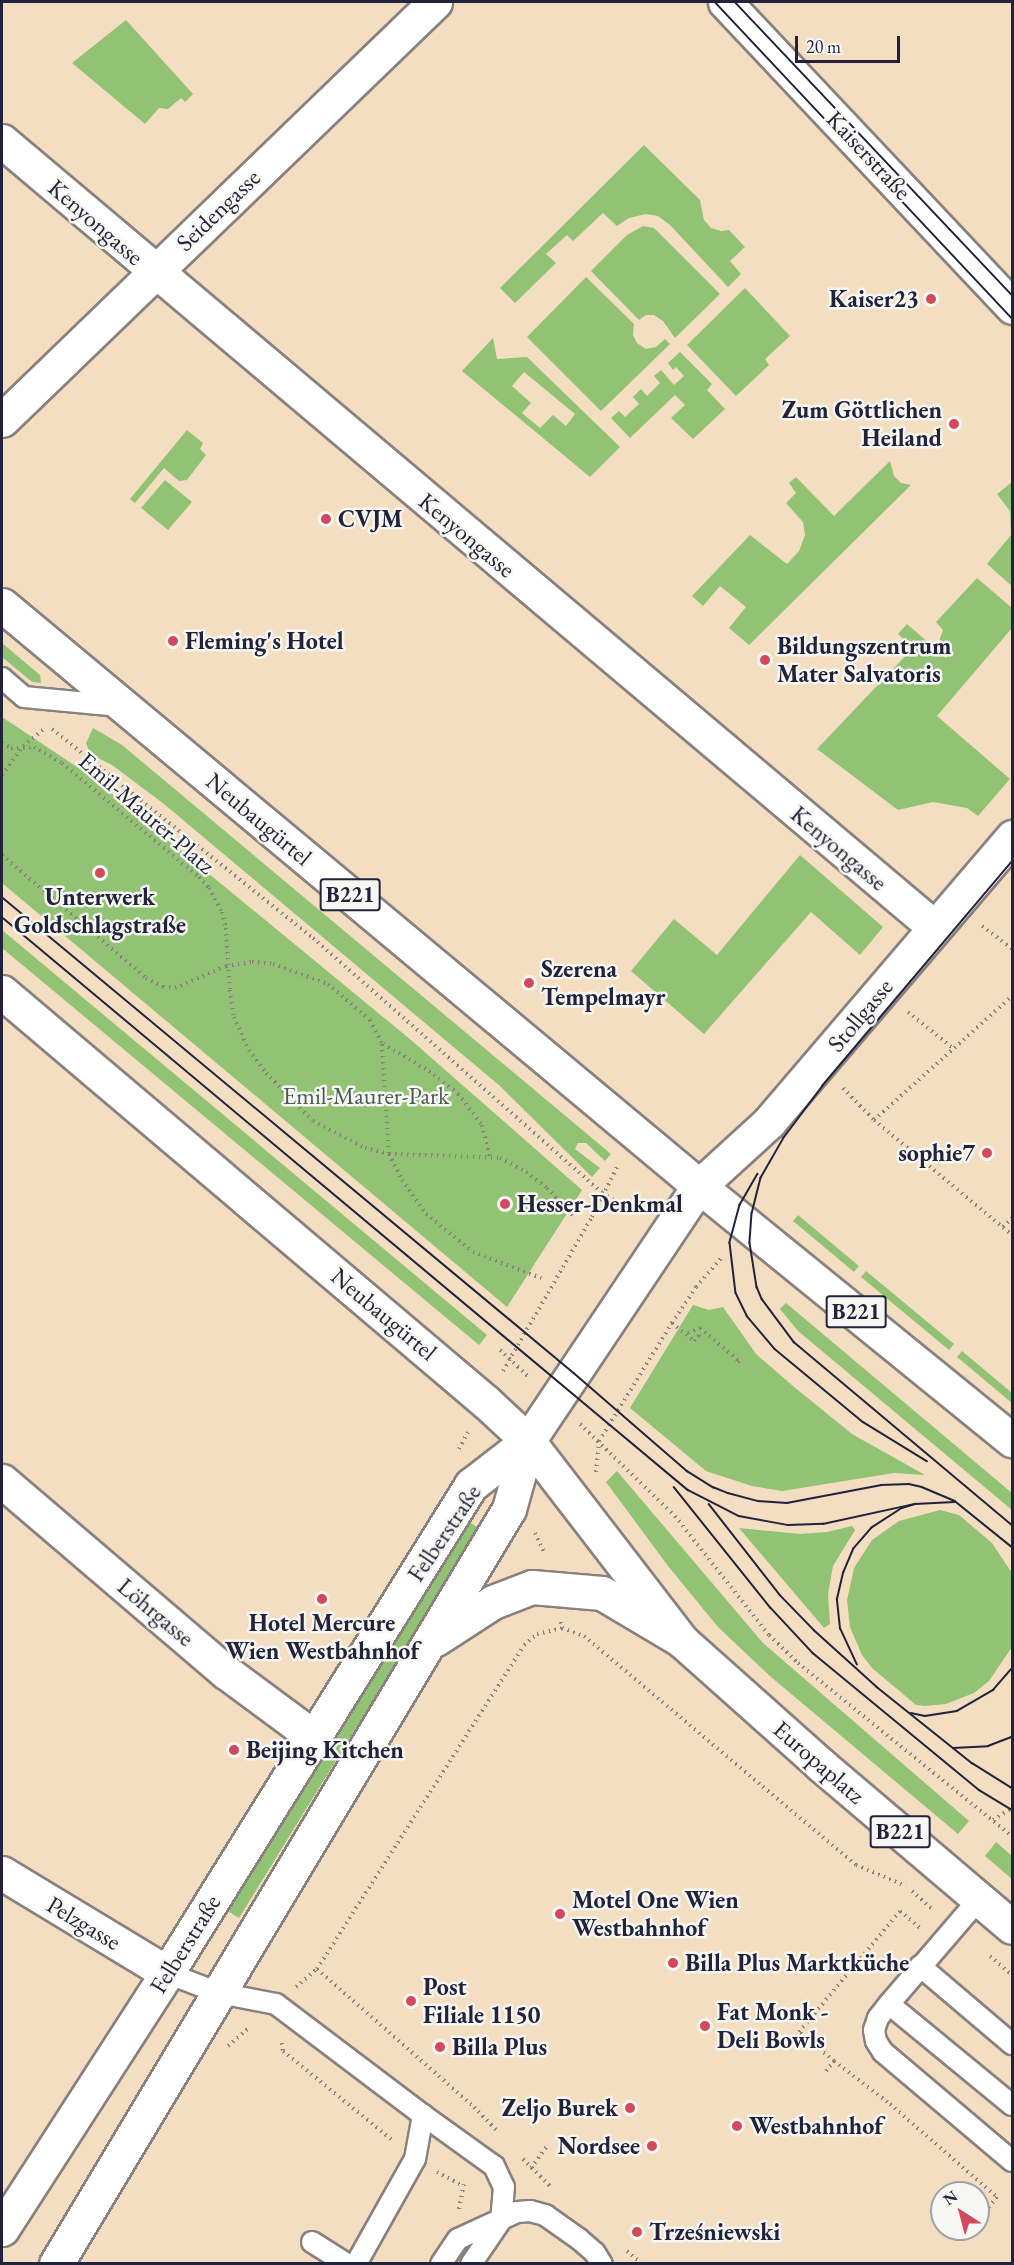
<!DOCTYPE html>
<html>
<head>
<meta charset="utf-8">
<style>
	body { margin:0 }
	#map { position:relative; width:1014px; height:2265px; overflow:hidden; background:#f3dec2; font-family:"EB Garamond",serif }
	div>[style] { position:absolute }
	.green>* { inset:0; background:#92c374 }
	.path>* { height:4px; margin-top:-2px; transform-origin:0; background:repeating-linear-gradient(90deg,#8a807e 0 1.5px,transparent 0 6px) }
	.roads { filter:drop-shadow(2px 0 #8a807e) drop-shadow(-2px 0 #8a807e) drop-shadow(0 2px #8a807e) drop-shadow(0 -2px #8a807e) }
	.service>* { height:20px; margin:-10px; padding:0 10px; transform-origin:10px; border-radius:10px; background:#fff }
	.minor>* { height:33px; margin:-16.5px; padding:0 16.5px; transform-origin:16.5px; border-radius:16.5px; background:#fff }
	.secondary>* { height:33px; margin:-16.5px; padding:0 16.5px; transform-origin:16.5px; border-radius:16.5px; background:#fff }
	.primary>* { height:33px; margin:-16.5px; padding:0 16.5px; transform-origin:16.5px; border-radius:16.5px; background:#fff }
	.tram>* { height:1.5px; margin:-0.75px; padding:0 0.75px; transform-origin:0.75px; border-radius:0.75px; background:#22223b }
	.dots>* { width:16px; height:16px; translate:-50% -50%; box-sizing:border-box; border:3px solid #f6f6f2; border-radius:50% }
	span { translate:-50% -50%; white-space:nowrap; text-align:center; line-height:1.15; -webkit-text-stroke:5px #f6f6f2; paint-order:stroke }
	.shield-label span { padding:2px 4px; background:#f6f6f2; border:2px solid; border-radius:4px; -webkit-text-stroke-width:0 }
	.shield-label { font-size:22px; color:#22223b; font-weight:700 }
	.street-label { font-size:24px; color:#22223b }
	.poi-label { font-size:24px; color:#22223b; font-weight:700 }
	.right { translate:-100% -50%; text-align:right }
	.left { translate:0 -50%; text-align:left }
	.park-label { font-size:24px; color:#495a4f }
	.frame { position:absolute; inset:0; border:3px solid #22223b; pointer-events:none }
	.north { position:absolute; left:930px; top:2181px; width:60px; height:60px; box-sizing:border-box; background:#f6f6f2; border:2px solid #a1a1a9; border-radius:50%; rotate:324deg; font-size:16px; font-weight:700; line-height:24px; text-align:center; color:#22223b }
	.north::after { content:''; display:block; margin:auto; width:21px; height:27px; background:#d1495b; clip-path:polygon(50% 0,100% 100%,50% 72%,0 100%) }
	.scale { position:absolute; left:795px; top:36px; width:105px; height:27px; box-sizing:border-box; border:3px solid #22223b; border-top:0; padding-left:8px; font-size:18px; line-height:21px; white-space:nowrap; color:#22223b; -webkit-text-stroke:4px #f6f6f2; paint-order:stroke }
</style>
</head>
<body>
<div id="map">
	<div class="green">
		<div style="clip-path:polygon(126px 20px,193px 94px,185px 102px,181px 98px,168px 109px,159px 108px,145px 124px,72px 63px)"></div>
		<div style="clip-path:polygon(644px 145px,700px 200px,704px 220px,711px 228px,721px 231px,729px 230px,745px 247px,730px 261px,741px 274px,728px 287px,670px 225px,658px 216px,646px 214px,629px 218px,617px 226px,603px 213px,573px 241px,567px 235px,546px 254px,556px 263px,515px 303px,500px 288px)"></div>
		<div style="clip-path:polygon(643px 226px,654px 228px,720px 294px,675px 338px,663px 321px,654px 315px,646px 315px,639px 320px,591px 271px,627px 235px)"></div>
		<div style="clip-path:polygon(586px 277px,634px 324px,633px 335px,637px 343px,646px 349px,656px 347px,665px 339px,670px 344px,601px 411px,527px 337px)"></div>
		<div style="clip-path:polygon(745px 288px,790px 336px,765px 359px,769px 365px,736px 396px,687px 345px)"></div>
		<div style="clip-path:polygon(evenodd,493px 338px,497px 359px,527px 357px,620px 447px,590px 477px,462px 371px,493px 338px,524px 372px,575px 414px,566px 426px,553px 415px,540px 428px,522px 413px,531px 403px,512px 386px,524px 372px)"></div>
		<div style="clip-path:polygon(680px 352px,712px 384px,707px 390px,725px 409px,693px 439px,671px 418px,685px 405px,675px 395px,630px 438px,611px 418px,619px 411px,625px 417px,639px 404px,633px 397px,641px 389px,647px 396px,660px 383px,654px 376px,661px 370px,674px 385px,684px 376px,676px 367px,673px 370px,668px 363px)"></div>
		<div style="clip-path:polygon(187px 430px,203px 443px,200px 449px,206px 455px,187px 480px,179px 481px,164px 468px,135px 503px,130px 499px)"></div>
		<div style="clip-path:polygon(890px 461px,894px 476px,901px 483px,911px 485px,749px 645px,729px 628px,746px 607px,720px 586px,703px 606px,692px 596px,750px 535px,787px 564px,799px 551px,805px 535px,803px 522px,786px 503px,796px 493px,789px 483px,796px 477px,834px 516px)"></div>
		<div style="clip-path:polygon(165px 480px,192px 502px,168px 530px,141px 508px)"></div>
		<div style="clip-path:polygon(1012px 482px,1012px 586px,987px 564px,1011px 535px,1010px 511px,997px 494px)"></div>
		<div style="clip-path:polygon(977px 578px,1012px 608px,1012px 628px,937px 716px,1010px 779px,978px 816px,967px 808px,933px 802px,898px 810px,817px 749px,913px 648px,898px 634px,907px 624px,946px 658px,948px 653px,938px 644px,943px 630px,936px 622px)"></div>
		<div style="clip-path:polygon(2px 643px,40px 675px,41px 683px,32px 682px,2px 657px)"></div>
		<div style="clip-path:polygon(2px 717px,89px 775px,411px 1040px,582px 1190px,507px 1307px,2px 883px)"></div>
		<div style="clip-path:polygon(93px 728px,122px 745px,611px 1154px,605px 1161px,586px 1143px,578px 1143px,575px 1149px,600px 1168px,592px 1177px,500px 1086px,164px 804px,112px 765px,90px 754px,86px 743px)"></div>
		<div style="clip-path:polygon(800px 855px,883px 927px,860px 955px,811px 912px,704px 1034px,631px 971px,674px 919px,717px 955px)"></div>
		<div style="clip-path:polygon(2px 930px,487px 1335px,479px 1345px,2px 948px)"></div>
		<div style="clip-path:polygon(798px 1215px,859px 1266px,854px 1272px,793px 1221px)"></div>
		<div style="clip-path:polygon(866px 1271px,954px 1344px,949px 1350px,861px 1277px)"></div>
		<div style="clip-path:polygon(786px 1303px,1012px 1493px,1012px 1510px,798px 1331px,780px 1309px)"></div>
		<div style="clip-path:polygon(693px 1305px,709px 1310px,723px 1307px,756px 1354px,793px 1386px,852px 1434px,925px 1475px,894px 1473px,782px 1491px,752px 1486px,706px 1471px,630px 1408px)"></div>
		<div style="clip-path:polygon(962px 1351px,1012px 1393px,1012px 1403px,957px 1357px)"></div>
		<div style="clip-path:polygon(617px 1471px,763px 1643px,969px 1821px,958px 1834px,771px 1677px,718px 1627px,668px 1566px,606px 1482px)"></div>
		<div style="clip-path:polygon(940px 1510px,959px 1515px,992px 1543px,1012px 1573px,1012px 1647px,989px 1681px,974px 1693px,946px 1704px,925px 1706px,916px 1705px,872px 1668px,862px 1655px,850px 1627px,847px 1600px,854px 1568px,872px 1540px,899px 1521px)"></div>
		<div style="clip-path:polygon(466px 1520px,479px 1528px,239px 1918px,226px 1910px)"></div>
		<div style="clip-path:polygon(852px 1526px,855px 1530px,833px 1566px,828px 1594px,830px 1624px,824px 1628px,739px 1528px,800px 1534px,827px 1532px)"></div>
		<div style="clip-path:polygon(996px 1842px,1012px 1856px,1012px 1879px,985px 1856px)"></div>
	</div>
	<div class="path">
		<div style="left:52px;top:729px;width:334px;rotate:38.7deg"></div>
		<div style="left:313px;top:938px;width:385px;rotate:41.4deg"></div>
		<div style="left:602px;top:1193px;width:21px;rotate:31deg"></div>
		<div style="left:620px;top:1204px;width:22px;rotate:18deg"></div>
		<div style="left:2px;top:743px;width:10px;rotate:29deg"></div>
		<div style="left:11px;top:748px;width:23px;rotate:-2deg"></div>
		<div style="left:34px;top:747px;width:32px;rotate:30deg"></div>
		<div style="left:62px;top:763px;width:178px;rotate:39.8deg"></div>
		<div style="left:199px;top:877px;width:15px;rotate:48deg"></div>
		<div style="left:209px;top:888px;width:27px;rotate:62deg"></div>
		<div style="left:222px;top:912px;width:16px;rotate:76deg"></div>
		<div style="left:226px;top:928px;width:62px;rotate:86.3deg"></div>
		<div style="left:230px;top:990px;width:27px;rotate:82deg"></div>
		<div style="left:234px;top:1017px;width:36px;rotate:66deg"></div>
		<div style="left:249px;top:1050px;width:29px;rotate:54deg"></div>
		<div style="left:266px;top:1073px;width:67px;rotate:45.6deg"></div>
		<div style="left:313px;top:1121px;width:59px;rotate:27.4deg"></div>
		<div style="left:365px;top:1148px;width:25px;rotate:14deg"></div>
		<div style="left:389px;top:1154px;width:111px;rotate:2.1deg"></div>
		<div style="left:500px;top:1158px;width:30px;rotate:28deg"></div>
		<div style="left:526px;top:1172px;width:26px;rotate:37deg"></div>
		<div style="left:547px;top:1188px;width:42px;rotate:46.9deg"></div>
		<div style="left:2px;top:775px;width:36px;rotate:-54deg"></div>
		<div style="left:23px;top:746px;width:28px;rotate:-39deg"></div>
		<div style="left:2px;top:855px;width:189px;rotate:40.5deg"></div>
		<div style="left:146px;top:978px;width:19px;rotate:28deg"></div>
		<div style="left:163px;top:987px;width:12px;rotate:5deg"></div>
		<div style="left:175px;top:988px;width:56px;rotate:-23.3deg"></div>
		<div style="left:226px;top:966px;width:26px;rotate:-9deg"></div>
		<div style="left:252px;top:962px;width:21px;rotate:5deg"></div>
		<div style="left:273px;top:964px;width:59px;rotate:20deg"></div>
		<div style="left:328px;top:984px;width:55px;rotate:40.6deg"></div>
		<div style="left:370px;top:1020px;width:27px;rotate:63deg"></div>
		<div style="left:382px;top:1044px;width:110px;rotate:86.4deg"></div>
		<div style="left:389px;top:1154px;width:29px;rotate:63deg"></div>
		<div style="left:402px;top:1180px;width:42px;rotate:54.8deg"></div>
		<div style="left:426px;top:1214px;width:60px;rotate:39deg"></div>
		<div style="left:473px;top:1252px;width:73px;rotate:20.9deg"></div>
		<div style="left:982px;top:926px;width:38px;rotate:37deg"></div>
		<div style="left:908px;top:1012px;width:59px;rotate:38.8deg"></div>
		<div style="left:383px;top:1044px;width:53px;rotate:30.4deg"></div>
		<div style="left:429px;top:1071px;width:37px;rotate:38deg"></div>
		<div style="left:458px;top:1094px;width:39px;rotate:52deg"></div>
		<div style="left:482px;top:1125px;width:33px;rotate:76deg"></div>
		<div style="left:843px;top:1088px;width:45px;rotate:45.9deg"></div>
		<div style="left:874px;top:1120px;width:180px;rotate:39.8deg"></div>
		<div style="left:874px;top:1120px;width:186px;rotate:-41.9deg"></div>
		<div style="left:1003px;top:1227px;width:13px;rotate:-45deg"></div>
		<div style="left:672px;top:1323px;width:28px;rotate:39deg"></div>
		<div style="left:694px;top:1341px;width:8px;rotate:-50deg"></div>
		<div style="left:699px;top:1335px;width:5px;rotate:53deg"></div>
		<div style="left:688px;top:1333px;width:13px;rotate:-23deg"></div>
		<div style="left:700px;top:1328px;width:51px;rotate:40.2deg"></div>
		<div style="left:739px;top:1361px;width:4px;rotate:135deg"></div>
		<div style="left:500px;top:1350px;width:41px;rotate:43deg"></div>
		<div style="left:503px;top:1371px;width:178px;rotate:-60deg"></div>
		<div style="left:592px;top:1217px;width:60px;rotate:-63.4deg"></div>
		<div style="left:580px;top:1424px;width:132px;rotate:44.1deg"></div>
		<div style="left:675px;top:1516px;width:152px;rotate:51.7deg"></div>
		<div style="left:769px;top:1635px;width:40px;rotate:44deg"></div>
		<div style="left:798px;top:1663px;width:275px;rotate:39deg"></div>
		<div style="left:459px;top:1449px;width:19px;rotate:-62deg"></div>
		<div style="left:596px;top:1472px;width:31px;rotate:-84deg"></div>
		<div style="left:599px;top:1441px;width:139px;rotate:-58.3deg"></div>
		<div style="left:672px;top:1323px;width:43px;rotate:-56.3deg"></div>
		<div style="left:696px;top:1287px;width:38px;rotate:-49deg"></div>
		<div style="left:535px;top:1533px;width:23px;rotate:65deg"></div>
		<div style="left:561px;top:1622px;width:6px;rotate:81deg"></div>
		<div style="left:562px;top:1628px;width:23px;rotate:20deg"></div>
		<div style="left:584px;top:1636px;width:356px;rotate:40.1deg"></div>
		<div style="left:856px;top:1865px;width:54px;rotate:22.8deg"></div>
		<div style="left:993px;top:1820px;width:22px;rotate:-32deg"></div>
		<div style="left:912px;top:1891px;width:28px;rotate:42deg"></div>
		<div style="left:990px;top:1956px;width:29px;rotate:41deg"></div>
		<div style="left:317px;top:1969px;width:209px;rotate:41.3deg"></div>
		<div style="left:474px;top:2107px;width:35px;rotate:46deg"></div>
		<div style="left:296px;top:1987px;width:28px;rotate:-41deg"></div>
		<div style="left:317px;top:1969px;width:384px;rotate:-57.4deg"></div>
		<div style="left:524px;top:1645px;width:17px;rotate:-40deg"></div>
		<div style="left:537px;top:1634px;width:26px;rotate:-13deg"></div>
		<div style="left:282px;top:2043px;width:8px;rotate:83deg"></div>
		<div style="left:283px;top:2051px;width:141px;rotate:39.2deg"></div>
		<div style="left:228px;top:2046px;width:29px;rotate:-41deg"></div>
		<div style="left:834px;top:2061px;width:71px;rotate:37.5deg"></div>
		<div style="left:890px;top:2104px;width:142px;rotate:41deg"></div>
		<div style="left:997px;top:2197px;width:13px;rotate:129deg"></div>
		<div style="left:826px;top:2071px;width:13px;rotate:-51deg"></div>
		<div style="left:834px;top:2061px;width:45px;rotate:-140.4deg"></div>
		<div style="left:799px;top:2032px;width:158px;rotate:-50.1deg"></div>
		<div style="left:900px;top:1911px;width:26px;rotate:40deg"></div>
		<div style="left:523px;top:2159px;width:38px;rotate:45deg"></div>
		<div style="left:531px;top:2168px;width:26px;rotate:-54deg"></div>
		<div style="left:437px;top:2172px;width:30px;rotate:28deg"></div>
		<div style="left:459px;top:2209px;width:25px;rotate:-79deg"></div>
		<div style="left:627px;top:2251px;width:20px;rotate:41deg"></div>
	</div>
	<div class="roads">
		<div class="service">
			<div style="left:2px;top:678px;width:29px;rotate:41deg"></div>
			<div style="left:24px;top:697px;width:96px;rotate:5.4deg"></div>
			<div style="left:979px;top:1899px;width:138px;rotate:130.6deg"></div>
			<div style="left:889px;top:2004px;width:18px;rotate:128deg"></div>
			<div style="left:878px;top:2018px;width:13px;rotate:108deg"></div>
			<div style="left:874px;top:2030px;width:11px;rotate:80deg"></div>
			<div style="left:876px;top:2041px;width:13px;rotate:58deg"></div>
			<div style="left:883px;top:2052px;width:169px;rotate:40.2deg"></div>
			<div style="left:920px;top:1966px;width:121px;rotate:40.3deg"></div>
			<div style="left:167px;top:1973px;width:56px;rotate:21deg"></div>
			<div style="left:219px;top:1993px;width:58px;rotate:10.9deg"></div>
			<div style="left:276px;top:2004px;width:184px;rotate:37.1deg"></div>
			<div style="left:423px;top:2115px;width:87px;rotate:35.7deg"></div>
			<div style="left:494px;top:2166px;width:23px;rotate:65deg"></div>
			<div style="left:504px;top:2187px;width:33px;rotate:95deg"></div>
			<div style="left:501px;top:2220px;width:53px;rotate:124.3deg"></div>
			<div style="left:889px;top:2004px;width:159px;rotate:39.4deg"></div>
			<div style="left:312px;top:2242px;width:41px;rotate:32.2deg"></div>
			<div style="left:356px;top:2264px;width:120px;rotate:-60.7deg"></div>
			<div style="left:415px;top:2159px;width:45px;rotate:-79.7deg"></div>
			<div style="left:441px;top:2264px;width:30px;rotate:-56deg"></div>
			<div style="left:458px;top:2239px;width:65px;rotate:-24.6deg"></div>
			<div style="left:517px;top:2212px;width:13px;rotate:-4deg"></div>
			<div style="left:530px;top:2211px;width:16px;rotate:15deg"></div>
			<div style="left:545px;top:2215px;width:42px;rotate:35.2deg"></div>
			<div style="left:579px;top:2239px;width:21px;rotate:41deg"></div>
			<div style="left:595px;top:2253px;width:13px;rotate:58deg"></div>
		</div>
		<div class="minor">
			<div style="left:725px;top:2px;width:419px;rotate:46.7deg"></div>
			<div style="left:2px;top:141px;width:1219px;rotate:40.14deg"></div>
			<div style="left:2px;top:420px;width:602px;rotate:-43.99deg"></div>
			<div style="left:699px;top:1186px;width:95px;rotate:-42.4deg"></div>
			<div style="left:769px;top:1122px;width:375px;rotate:-49.5deg"></div>
			<div style="left:2px;top:1481px;width:294px;rotate:40.5deg"></div>
			<div style="left:226px;top:1672px;width:109px;rotate:36.5deg"></div>
			<div style="left:2px;top:1873px;width:193px;rotate:31.2deg"></div>
		</div>
		<div class="secondary">
			<div style="left:436px;top:1639px;width:68px;rotate:-33deg"></div>
			<div style="left:493px;top:1602px;width:42px;rotate:-21deg"></div>
			<div style="left:532px;top:1587px;width:70px;rotate:4.9deg"></div>
			<div style="left:602px;top:1593px;width:92px;rotate:30.7deg"></div>
			<div style="left:2px;top:2229px;width:305px;rotate:-57.2deg"></div>
			<div style="left:167px;top:1973px;width:575px;rotate:-58.08deg"></div>
			<div style="left:471px;top:1485px;width:72px;rotate:-37.7deg"></div>
			<div style="left:528px;top:1441px;width:307px;rotate:-56.2deg"></div>
			<div style="left:56px;top:2264px;width:880px;rotate:-59.04deg"></div>
			<div style="left:509px;top:1509px;width:71px;rotate:-74.4deg"></div>
		</div>
		<div class="primary">
			<div style="left:2px;top:605px;width:907px;rotate:39.81deg"></div>
			<div style="left:699px;top:1186px;width:403px;rotate:39.1deg"></div>
			<div style="left:2px;top:992px;width:634px;rotate:40.27deg"></div>
			<div style="left:486px;top:1402px;width:57px;rotate:42.9deg"></div>
			<div style="left:528px;top:1441px;width:252px;rotate:52.4deg"></div>
			<div style="left:682px;top:1641px;width:186px;rotate:41.7deg"></div>
			<div style="left:821px;top:1765px;width:250px;rotate:40.3deg"></div>
		</div>
	</div>
	<div class="tram">
		<div style="left:715px;top:2px;width:434px;rotate:46.8deg"></div>
		<div style="left:735px;top:2px;width:403px;rotate:46.6deg"></div>
		<div style="left:1012px;top:862px;width:293px;rotate:130.2deg"></div>
		<div style="left:823px;top:1086px;width:65px;rotate:126.9deg"></div>
		<div style="left:784px;top:1138px;width:46px;rotate:119.9deg"></div>
		<div style="left:761px;top:1178px;width:36px;rotate:104deg"></div>
		<div style="left:752px;top:1213px;width:30px;rotate:94deg"></div>
		<div style="left:750px;top:1243px;width:45px;rotate:81deg"></div>
		<div style="left:757px;top:1287px;width:13px;rotate:67deg"></div>
		<div style="left:762px;top:1299px;width:54px;rotate:53.3deg"></div>
		<div style="left:794px;top:1342px;width:285px;rotate:40deg"></div>
		<div style="left:2px;top:897px;width:744px;rotate:39.77deg"></div>
		<div style="left:574px;top:1373px;width:150px;rotate:40.9deg"></div>
		<div style="left:687px;top:1471px;width:31px;rotate:32deg"></div>
		<div style="left:713px;top:1487px;width:16px;rotate:22deg"></div>
		<div style="left:728px;top:1493px;width:31px;rotate:15deg"></div>
		<div style="left:758px;top:1501px;width:29px;rotate:4deg"></div>
		<div style="left:787px;top:1503px;width:96px;rotate:-10.8deg"></div>
		<div style="left:881px;top:1485px;width:28px;rotate:-2deg"></div>
		<div style="left:909px;top:1484px;width:13px;rotate:13deg"></div>
		<div style="left:922px;top:1487px;width:36px;rotate:23deg"></div>
		<div style="left:955px;top:1501px;width:73px;rotate:38.9deg"></div>
		<div style="left:2px;top:917px;width:894px;rotate:39.87deg"></div>
		<div style="left:688px;top:1490px;width:57px;rotate:27deg"></div>
		<div style="left:739px;top:1516px;width:50px;rotate:10.4deg"></div>
		<div style="left:788px;top:1525px;width:35px;rotate:-2deg"></div>
		<div style="left:823px;top:1524px;width:94px;rotate:-12.3deg"></div>
		<div style="left:758px;top:1174px;width:36px;rotate:120deg"></div>
		<div style="left:740px;top:1205px;width:39px;rotate:105deg"></div>
		<div style="left:730px;top:1243px;width:50px;rotate:83.2deg"></div>
		<div style="left:736px;top:1293px;width:25px;rotate:64deg"></div>
		<div style="left:747px;top:1316px;width:43px;rotate:49.7deg"></div>
		<div style="left:775px;top:1349px;width:114px;rotate:39.7deg"></div>
		<div style="left:863px;top:1422px;width:75px;rotate:31.4deg"></div>
		<div style="left:674px;top:1487px;width:155px;rotate:51.3deg"></div>
		<div style="left:771px;top:1608px;width:62px;rotate:47deg"></div>
		<div style="left:813px;top:1653px;width:215px;rotate:39.5deg"></div>
		<div style="left:979px;top:1790px;width:39px;rotate:31deg"></div>
		<div style="left:709px;top:1504px;width:115px;rotate:52deg"></div>
		<div style="left:780px;top:1595px;width:49px;rotate:45.8deg"></div>
		<div style="left:814px;top:1630px;width:85px;rotate:42.1deg"></div>
		<div style="left:877px;top:1687px;width:122px;rotate:38.7deg"></div>
		<div style="left:972px;top:1763px;width:47px;rotate:32deg"></div>
		<div style="left:857px;top:1665px;width:40px;rotate:-115deg"></div>
		<div style="left:840px;top:1629px;width:30px;rotate:-96deg"></div>
		<div style="left:837px;top:1599px;width:27px;rotate:-77deg"></div>
		<div style="left:843px;top:1573px;width:26px;rotate:-67deg"></div>
		<div style="left:853px;top:1549px;width:28px;rotate:-49deg"></div>
		<div style="left:871px;top:1528px;width:37px;rotate:-33deg"></div>
		<div style="left:902px;top:1508px;width:14px;rotate:-17deg"></div>
		<div style="left:915px;top:1504px;width:39px;rotate:-3deg"></div>
		<div style="left:911px;top:1713px;width:14px;rotate:12deg"></div>
		<div style="left:925px;top:1716px;width:32px;rotate:-9deg"></div>
		<div style="left:957px;top:1711px;width:42px;rotate:-30.3deg"></div>
		<div style="left:993px;top:1690px;width:29px;rotate:-49deg"></div>
		<div style="left:953px;top:1748px;width:35px;rotate:-3deg"></div>
		<div style="left:988px;top:1746px;width:26px;rotate:-21deg"></div>
	</div>
	<div class="dots">
		<div style="left:931px;top:299px;background:#d1495b"></div>
		<div style="left:954px;top:424px;background:#d1495b"></div>
		<div style="left:326px;top:519px;background:#d1495b"></div>
		<div style="left:173px;top:641px;background:#d1495b"></div>
		<div style="left:765px;top:660px;background:#d1495b"></div>
		<div style="left:100px;top:873px;background:#d1495b"></div>
		<div style="left:529px;top:983px;background:#d1495b"></div>
		<div style="left:987px;top:1153px;background:#d1495b"></div>
		<div style="left:505px;top:1204px;background:#d1495b"></div>
		<div style="left:322px;top:1599px;background:#d1495b"></div>
		<div style="left:234px;top:1750px;background:#d1495b"></div>
		<div style="left:560px;top:1914px;background:#d1495b"></div>
		<div style="left:673px;top:1963px;background:#d1495b"></div>
		<div style="left:411px;top:2001px;background:#d1495b"></div>
		<div style="left:705px;top:2026px;background:#d1495b"></div>
		<div style="left:440px;top:2047px;background:#d1495b"></div>
		<div style="left:630px;top:2108px;background:#d1495b"></div>
		<div style="left:737px;top:2126px;background:#d1495b"></div>
		<div style="left:652px;top:2146px;background:#d1495b"></div>
		<div style="left:637px;top:2232px;background:#d1495b"></div>
	</div>
	<div class="shield-label">
		<span style="left:350px;top:895px">B221</span>
		<span style="left:856px;top:1312px">B221</span>
		<span style="left:900px;top:1832px">B221</span>
	</div>
	<div class="street-label">
		<span style="left:869px;top:155px;rotate:47deg">Kaiserstraße</span>
		<span style="left:218px;top:210px;rotate:-44deg">Seidengasse</span>
		<span style="left:96px;top:222px;rotate:41deg">Kenyongasse</span>
		<span style="left:467px;top:535px;rotate:40deg">Kenyongasse</span>
		<span style="left:147px;top:813px;rotate:41deg">Emil-Maurer-Platz</span>
		<span style="left:259px;top:819px;rotate:40deg">Neubaugürtel</span>
		<span style="left:839px;top:848px;rotate:40deg">Kenyongasse</span>
		<span style="left:860px;top:1015px;rotate:-50deg">Stollgasse</span>
		<span style="left:384px;top:1314px;rotate:40deg">Neubaugürtel</span>
		<span style="left:444px;top:1533px;rotate:-56deg">Felberstraße</span>
		<span style="left:156px;top:1612px;rotate:40deg">Löhrgasse</span>
		<span style="left:819px;top:1762px;rotate:41deg">Europaplatz</span>
		<span style="left:84px;top:1923px;rotate:31deg">Pelzgasse</span>
		<span style="left:185px;top:1944px;rotate:-58deg">Felberstraße</span>
	</div>
	<div class="poi-label">
		<span class="right" style="left:919px;top:299px">Kaiser23</span>
		<span class="right" style="left:942px;top:424px">Zum Göttlichen<br>Heiland</span>
		<span class="left" style="left:338px;top:519px">CVJM</span>
		<span class="left" style="left:185px;top:641px">Fleming's Hotel</span>
		<span class="left" style="left:777px;top:660px">Bildungszentrum<br>Mater Salvatoris</span>
		<span style="left:100px;top:911px">Unterwerk<br>Goldschlagstraße</span>
		<span class="left" style="left:541px;top:983px">Szerena<br>Tempelmayr</span>
		<span class="right" style="left:975px;top:1153px">sophie7</span>
		<span class="left" style="left:517px;top:1204px">Hesser-Denkmal</span>
		<span style="left:322px;top:1637px">Hotel Mercure<br>Wien Westbahnhof</span>
		<span class="left" style="left:246px;top:1750px">Beijing Kitchen</span>
		<span class="left" style="left:572px;top:1914px">Motel One Wien<br>Westbahnhof</span>
		<span class="left" style="left:685px;top:1963px">Billa Plus Marktküche</span>
		<span class="left" style="left:423px;top:2001px">Post<br>Filiale 1150</span>
		<span class="left" style="left:717px;top:2026px">Fat Monk -<br>Deli Bowls</span>
		<span class="left" style="left:452px;top:2047px">Billa Plus</span>
		<span class="right" style="left:618px;top:2108px">Zeljo Burek</span>
		<span class="left" style="left:749px;top:2126px">Westbahnhof</span>
		<span class="right" style="left:640px;top:2146px">Nordsee</span>
		<span class="left" style="left:649px;top:2232px">Trześniewski</span>
	</div>
	<div class="park-label">
		<span style="left:366px;top:1096px">Emil-Maurer-Park</span>
	</div>
	<div class="frame"></div>
	<div class="north">N</div>
	<div class="scale">20 m</div>
</div>
</body>
</html>
